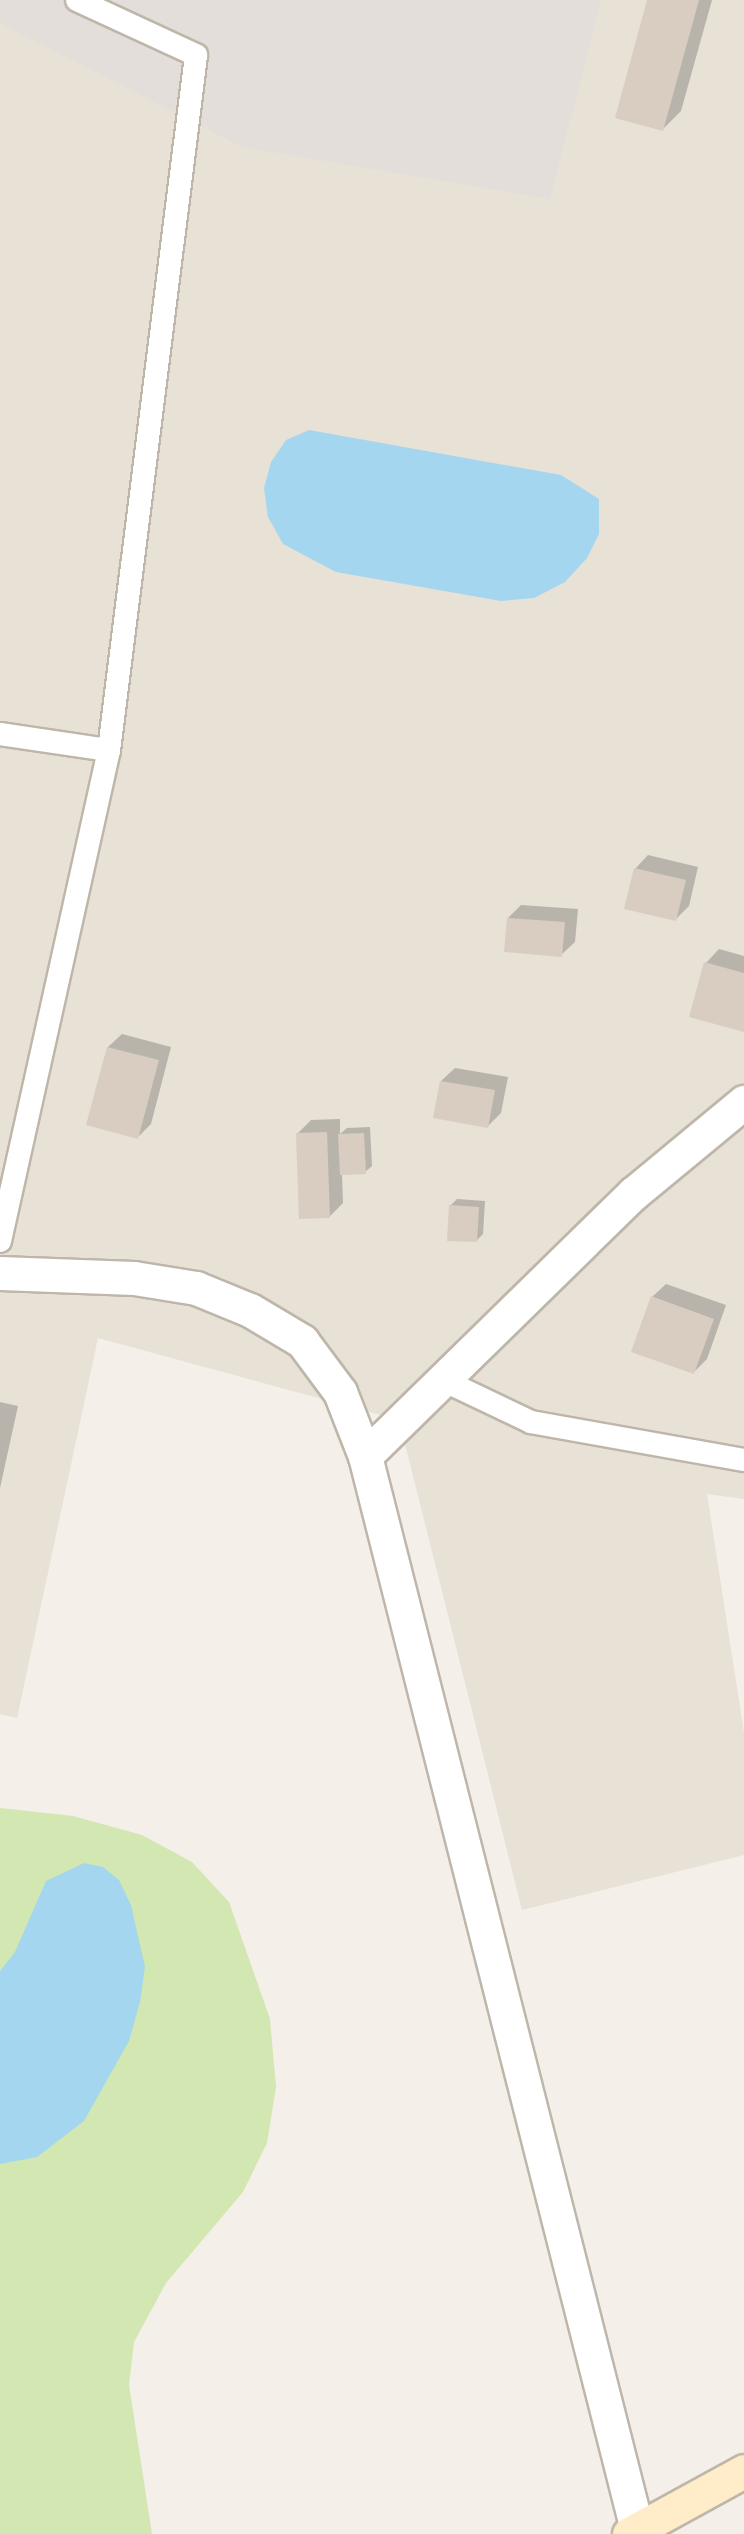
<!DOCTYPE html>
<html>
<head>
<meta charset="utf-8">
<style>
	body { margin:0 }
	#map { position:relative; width:744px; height:2534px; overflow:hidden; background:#f4efe8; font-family:"Fira Sans",sans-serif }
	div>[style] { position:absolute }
	.residential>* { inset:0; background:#e7e1d6 }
	.industrial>* { inset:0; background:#e3ded9 }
	.green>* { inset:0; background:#d2e7b1 }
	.water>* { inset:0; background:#a5d6ef }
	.shadow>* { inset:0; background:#0003 }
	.building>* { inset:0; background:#d8cdc0 }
	.roads { filter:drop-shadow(2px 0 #bfb6aa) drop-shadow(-2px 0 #bfb6aa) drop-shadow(0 2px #bfb6aa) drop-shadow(0 -2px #bfb6aa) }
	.lane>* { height:22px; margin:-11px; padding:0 11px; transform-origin:11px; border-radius:11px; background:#fff }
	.street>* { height:33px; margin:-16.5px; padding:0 16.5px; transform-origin:16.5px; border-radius:16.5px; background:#fff }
	.secondary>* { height:33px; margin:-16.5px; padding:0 16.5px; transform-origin:16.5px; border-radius:16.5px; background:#feedc8 }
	span { translate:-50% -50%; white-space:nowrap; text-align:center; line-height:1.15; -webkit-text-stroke:4.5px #fff; paint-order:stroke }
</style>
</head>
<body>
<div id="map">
	<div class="residential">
		<div style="clip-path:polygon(0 0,744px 0,744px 1499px,707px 1494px,744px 1733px,744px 1855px,522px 1910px,399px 1420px,98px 1338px,17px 1718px,0 1714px)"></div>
	</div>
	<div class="industrial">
		<div style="clip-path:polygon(0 0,601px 0,550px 199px,242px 147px,0 23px)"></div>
	</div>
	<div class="green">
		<div style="clip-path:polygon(0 1808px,73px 1816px,142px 1835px,192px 1862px,229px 1902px,270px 2019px,276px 2087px,267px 2143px,243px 2192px,166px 2283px,134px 2342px,129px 2385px,152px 2534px,0 2534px)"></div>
	</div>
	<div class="water">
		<div style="clip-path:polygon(309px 430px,561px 475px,599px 499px,599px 534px,587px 558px,565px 582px,534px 598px,501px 601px,336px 572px,283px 544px,268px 517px,264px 488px,271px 462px,286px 440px)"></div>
		<div style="clip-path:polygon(84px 1863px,103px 1867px,119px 1880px,131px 1905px,145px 1967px,140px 2002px,129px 2041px,84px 2121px,37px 2157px,0 2164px,0 1971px,15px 1952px,46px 1881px)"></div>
	</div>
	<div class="shadow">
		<div style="clip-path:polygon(649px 0,712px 0,681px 111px,663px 129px)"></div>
		<div style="clip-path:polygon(648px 855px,698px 867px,689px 906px,675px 920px,635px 869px)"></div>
		<div style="clip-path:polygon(521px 905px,578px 909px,575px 942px,561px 955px,508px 918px)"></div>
		<div style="clip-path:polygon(719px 949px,744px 956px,744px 1031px,706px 963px)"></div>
		<div style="clip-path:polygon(122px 1034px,171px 1047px,151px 1124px,138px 1137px,108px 1047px)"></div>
		<div style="clip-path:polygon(455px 1068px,508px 1077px,501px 1113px,488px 1126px,441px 1081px)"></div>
		<div style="clip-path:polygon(340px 1119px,340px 1134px,347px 1128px,370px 1127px,372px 1166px,365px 1172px,342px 1173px,343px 1203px,329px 1217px,297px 1134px,311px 1120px)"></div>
		<div style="clip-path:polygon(457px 1199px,485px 1201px,483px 1234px,476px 1241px,450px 1206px)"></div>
		<div style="clip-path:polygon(666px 1284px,726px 1305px,707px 1359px,693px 1373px,652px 1297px)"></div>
		<div style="clip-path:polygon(0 1402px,18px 1406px,0 1488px)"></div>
	</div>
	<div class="building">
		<div style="clip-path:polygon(647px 0,699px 0,663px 131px,615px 118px)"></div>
		<div style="clip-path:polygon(634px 868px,686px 880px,676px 921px,624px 909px)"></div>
		<div style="clip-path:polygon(507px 918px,565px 922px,562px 957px,504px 952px)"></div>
		<div style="clip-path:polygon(704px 962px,744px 973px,744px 1032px,689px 1017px)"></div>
		<div style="clip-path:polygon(107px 1047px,159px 1060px,138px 1139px,86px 1125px)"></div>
		<div style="clip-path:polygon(440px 1081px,495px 1090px,488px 1128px,433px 1118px)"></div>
		<div style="clip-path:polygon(327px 1132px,330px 1218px,299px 1219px,296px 1133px)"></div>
		<div style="clip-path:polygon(364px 1133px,366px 1174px,340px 1175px,338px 1134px)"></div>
		<div style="clip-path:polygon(449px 1205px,479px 1207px,477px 1242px,447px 1241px)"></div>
		<div style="clip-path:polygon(651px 1296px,714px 1319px,694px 1374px,631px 1352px)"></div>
	</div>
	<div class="roads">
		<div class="lane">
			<div style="left:0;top:734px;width:110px;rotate:8.4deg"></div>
			<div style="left:0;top:1241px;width:503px;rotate:-77.48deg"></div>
			<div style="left:109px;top:750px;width:700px;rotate:-82.86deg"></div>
			<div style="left:196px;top:55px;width:131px;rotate:-155.2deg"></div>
			<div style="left:445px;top:1381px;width:95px;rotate:25.5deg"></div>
			<div style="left:531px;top:1422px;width:216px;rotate:10.1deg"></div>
		</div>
		<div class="street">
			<div style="left:0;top:1273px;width:134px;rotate:2.1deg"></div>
			<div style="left:134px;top:1278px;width:63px;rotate:9.2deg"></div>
			<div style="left:196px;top:1288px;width:58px;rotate:22.2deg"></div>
			<div style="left:250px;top:1310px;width:61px;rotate:30.8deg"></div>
			<div style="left:302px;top:1341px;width:64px;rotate:53.3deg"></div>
			<div style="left:340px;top:1392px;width:69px;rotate:68.7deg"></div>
			<div style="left:365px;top:1456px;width:1107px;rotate:75.78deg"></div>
			<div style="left:365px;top:1456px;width:376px;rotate:-44.4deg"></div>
			<div style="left:634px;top:1193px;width:143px;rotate:-39.6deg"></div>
		</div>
		<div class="secondary">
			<div style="left:629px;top:2534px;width:131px;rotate:-28.7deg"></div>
		</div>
	</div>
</div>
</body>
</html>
